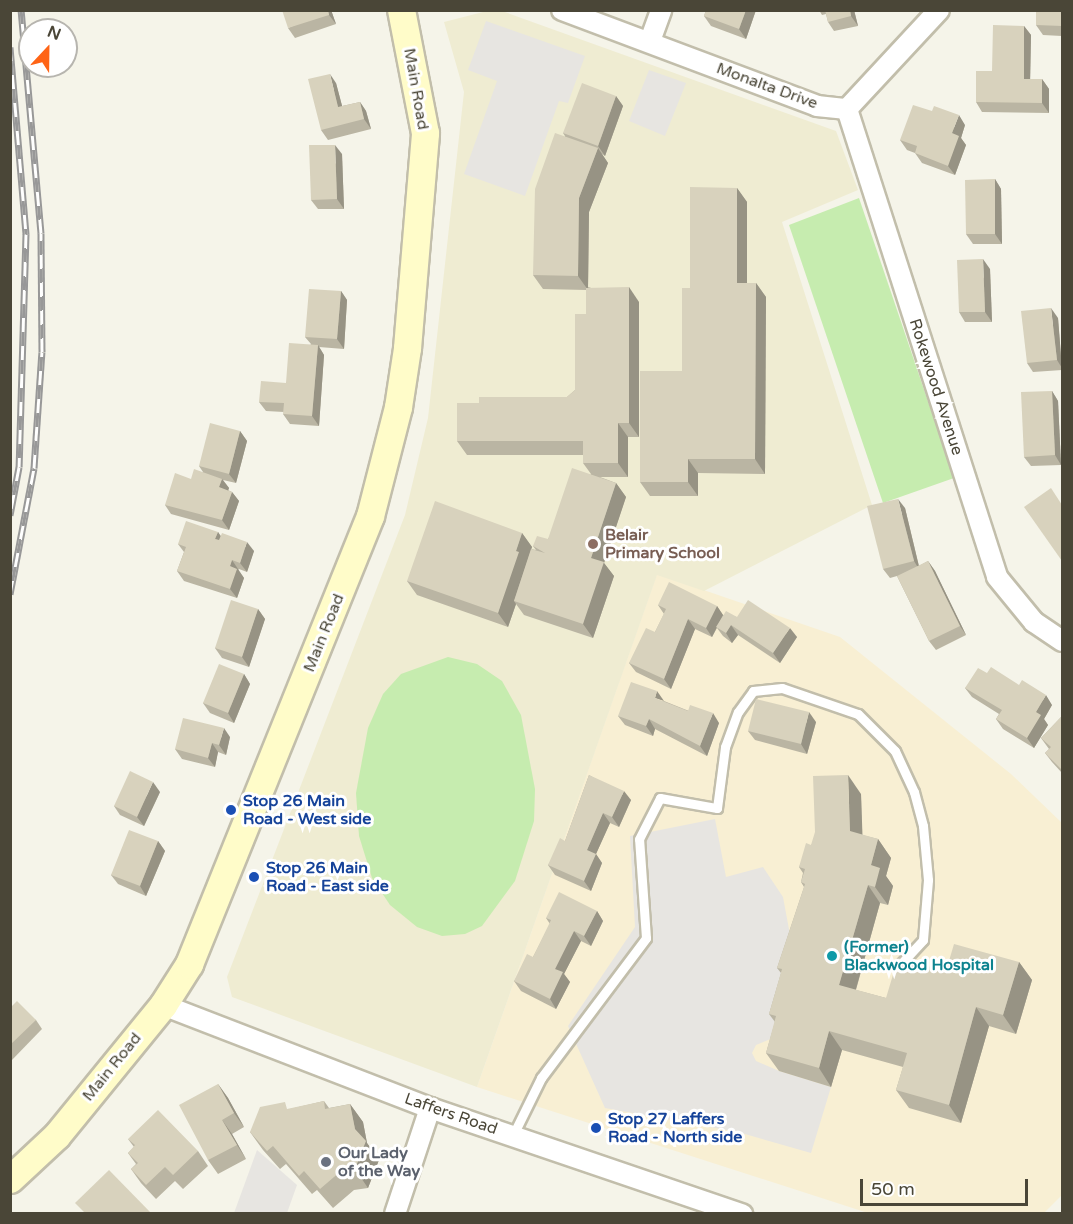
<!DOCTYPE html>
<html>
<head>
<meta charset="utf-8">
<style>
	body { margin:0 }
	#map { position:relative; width:1073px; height:1224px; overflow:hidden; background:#f5f4e9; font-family:"Varela Round",sans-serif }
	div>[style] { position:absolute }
	.commercial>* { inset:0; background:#f8efd3 }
	.education>* { inset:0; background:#efecd2 }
	.green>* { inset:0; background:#c6ecaf }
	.parking>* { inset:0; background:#e7e5e1 }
	.roads { filter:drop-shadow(2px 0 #c2beab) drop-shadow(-2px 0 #c2beab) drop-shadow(0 2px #c2beab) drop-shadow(0 -2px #c2beab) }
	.service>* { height:9px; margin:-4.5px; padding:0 4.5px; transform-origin:4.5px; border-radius:4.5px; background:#fff }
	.minor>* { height:20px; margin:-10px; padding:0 10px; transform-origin:10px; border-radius:10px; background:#fff }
	.secondary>* { height:27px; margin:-13.5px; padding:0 13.5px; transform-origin:13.5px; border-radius:13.5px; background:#fffcc9 }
	.rail>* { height:7px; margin-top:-3.5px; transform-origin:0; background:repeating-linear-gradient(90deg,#fff 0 14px,#989898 0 28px); box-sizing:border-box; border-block:2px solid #989898 }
	.wall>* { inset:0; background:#bab5a3 }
	.shaded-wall>* { inset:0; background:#979384 }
	.building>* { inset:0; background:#d8d2bd }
	.dots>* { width:16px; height:16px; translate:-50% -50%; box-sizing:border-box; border:3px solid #fff; border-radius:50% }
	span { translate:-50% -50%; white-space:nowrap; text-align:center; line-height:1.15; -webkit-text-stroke:6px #fff; paint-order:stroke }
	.street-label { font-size:16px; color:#4a4637 }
	.education-label { font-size:16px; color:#785e54; font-weight:700 }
	.left { translate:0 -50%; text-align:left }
	.transit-label { font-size:16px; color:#164399; font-weight:700 }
	.culture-label { font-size:16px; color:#0d838f; font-weight:700 }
	.worship-label { font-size:16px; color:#5b616d; font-weight:700 }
	.frame { position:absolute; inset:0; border:12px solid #4a4637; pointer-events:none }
	.north { position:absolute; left:18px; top:18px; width:60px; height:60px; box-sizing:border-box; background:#fff; border:2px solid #b7b5af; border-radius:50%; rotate:22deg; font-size:16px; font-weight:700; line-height:24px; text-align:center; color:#4a4637 }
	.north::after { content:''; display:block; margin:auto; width:21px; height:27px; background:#ff6416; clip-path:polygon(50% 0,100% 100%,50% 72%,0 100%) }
	.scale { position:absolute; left:860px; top:1179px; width:168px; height:27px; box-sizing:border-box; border:3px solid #4a4637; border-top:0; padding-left:8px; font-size:18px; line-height:21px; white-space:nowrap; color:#4a4637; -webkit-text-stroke:4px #fff; paint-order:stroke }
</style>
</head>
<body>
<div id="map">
	<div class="commercial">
		<div style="clip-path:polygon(657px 574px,840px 637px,1011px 774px,1062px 823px,1062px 1195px,1044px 1213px,868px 1213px,477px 1087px)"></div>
	</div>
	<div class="education">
		<div style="clip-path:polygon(487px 11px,502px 11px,836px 131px,858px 190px,782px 222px,872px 505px,704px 591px,657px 575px,477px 1087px,232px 997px,227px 977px,405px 515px,428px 418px,464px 92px,444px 22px)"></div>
	</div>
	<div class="green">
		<div style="clip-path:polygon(859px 198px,954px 478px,883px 503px,789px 225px)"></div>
		<div style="clip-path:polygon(448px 657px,477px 664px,502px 681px,521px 715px,535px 789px,534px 821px,515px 881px,482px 926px,465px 934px,442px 936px,417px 927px,390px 905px,372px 878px,359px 836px,356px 793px,368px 728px,383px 694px,401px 674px)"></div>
	</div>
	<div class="parking">
		<div style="clip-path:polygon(486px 21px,585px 56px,568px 103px,559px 101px,525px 196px,464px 174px,497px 81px,468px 70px)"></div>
		<div style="clip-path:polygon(649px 70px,686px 83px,665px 136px,629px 121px)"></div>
		<div style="clip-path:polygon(715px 819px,726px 877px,763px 867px,783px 897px,796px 967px,773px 1038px,756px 1045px,752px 1053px,756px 1061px,779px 1071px,831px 1087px,811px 1153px,738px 1132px,605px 1108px,568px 1026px,635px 927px,630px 836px)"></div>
		<div style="clip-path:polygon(257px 1150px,297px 1185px,287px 1213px,234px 1213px)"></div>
	</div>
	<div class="roads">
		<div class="service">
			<div style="left:513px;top:1135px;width:64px;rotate:-63.8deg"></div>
			<div style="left:541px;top:1078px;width:175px;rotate:-53.1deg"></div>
			<div style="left:646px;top:938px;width:99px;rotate:-94deg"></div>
			<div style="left:639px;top:839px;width:46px;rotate:-62.9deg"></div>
			<div style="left:660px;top:798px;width:58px;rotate:10deg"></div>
			<div style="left:717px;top:808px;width:62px;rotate:-82.5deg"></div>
			<div style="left:725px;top:747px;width:37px;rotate:-70deg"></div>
			<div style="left:738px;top:712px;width:26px;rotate:-54deg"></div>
			<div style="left:753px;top:691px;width:29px;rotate:-6deg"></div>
			<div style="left:782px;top:688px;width:80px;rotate:18.9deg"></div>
			<div style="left:858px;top:714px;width:52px;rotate:45deg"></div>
			<div style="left:895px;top:751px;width:45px;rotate:65.1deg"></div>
			<div style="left:914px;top:792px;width:35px;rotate:75deg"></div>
			<div style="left:923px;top:826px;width:54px;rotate:84.7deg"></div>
			<div style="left:928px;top:880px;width:60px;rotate:94.8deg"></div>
			<div style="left:923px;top:940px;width:37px;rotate:133deg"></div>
		</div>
		<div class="minor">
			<div style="left:562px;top:10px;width:272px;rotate:20.6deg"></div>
			<div style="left:817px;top:106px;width:30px;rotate:6deg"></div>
			<div style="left:847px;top:109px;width:135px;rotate:-47.1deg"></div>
			<div style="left:650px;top:41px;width:33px;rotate:-70deg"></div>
			<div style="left:847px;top:109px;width:491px;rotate:72.2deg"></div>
			<div style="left:997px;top:577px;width:58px;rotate:50.6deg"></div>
			<div style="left:1034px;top:622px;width:34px;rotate:34deg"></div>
			<div style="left:163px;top:1005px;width:286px;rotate:21.1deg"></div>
			<div style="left:430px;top:1108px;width:330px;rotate:18.8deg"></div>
			<div style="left:395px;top:1214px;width:112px;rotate:-71.7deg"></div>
		</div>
		<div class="secondary">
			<div style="left:10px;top:1179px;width:64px;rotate:-43.1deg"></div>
			<div style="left:57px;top:1135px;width:168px;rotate:-50.8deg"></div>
			<div style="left:163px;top:1005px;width:49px;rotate:-57.6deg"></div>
			<div style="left:189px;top:964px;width:483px;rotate:-68deg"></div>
			<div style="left:370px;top:516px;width:113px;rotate:-75.6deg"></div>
			<div style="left:398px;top:407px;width:60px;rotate:-81.3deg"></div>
			<div style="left:407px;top:348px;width:216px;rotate:-85.2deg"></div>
			<div style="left:425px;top:133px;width:125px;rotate:-101deg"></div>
		</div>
	</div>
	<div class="rail">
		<div style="left:10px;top:47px;width:188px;rotate:85.1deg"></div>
		<div style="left:26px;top:234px;width:233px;rotate:91.7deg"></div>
		<div style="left:19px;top:467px;width:49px;rotate:100.6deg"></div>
		<div style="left:10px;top:594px;width:128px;rotate:-79.2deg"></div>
		<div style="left:34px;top:468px;width:116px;rotate:-86.1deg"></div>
		<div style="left:42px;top:352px;width:119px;rotate:-90.5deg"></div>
		<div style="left:41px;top:233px;width:224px;rotate:-95.1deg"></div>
	</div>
	<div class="wall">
		<div style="clip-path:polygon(331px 10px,336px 24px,295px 38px,288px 28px)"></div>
		<div style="clip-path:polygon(706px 10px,756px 10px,746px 39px,711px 26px,704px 16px)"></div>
		<div style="clip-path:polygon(819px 10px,854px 10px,858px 26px,834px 31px,828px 22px,826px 14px,822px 15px)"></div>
		<div style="clip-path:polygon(1062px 10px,1062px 36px,1043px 35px,1036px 25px)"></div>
		<div style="clip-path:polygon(1024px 26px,1031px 35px,1030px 79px,1042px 79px,1049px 89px,1049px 113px,982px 112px,976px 102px,992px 71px)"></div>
		<div style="clip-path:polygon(336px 83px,342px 106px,360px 102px,366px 111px,371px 129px,328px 140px,321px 130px)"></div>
		<div style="clip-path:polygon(616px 96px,623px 106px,605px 156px,602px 154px,608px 163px,589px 212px,588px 287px,639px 302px,639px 437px,628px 437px,628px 477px,600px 477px,616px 483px,626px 497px,604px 563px,614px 576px,593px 638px,524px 615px,516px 604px,508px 627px,417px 595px,407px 581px,522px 533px,532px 547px,531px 549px,536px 550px,533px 546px,548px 539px,591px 474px,583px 463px,583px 455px,467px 455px,457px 441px,479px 403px,567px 397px,575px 390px,586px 314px,586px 290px,543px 289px,533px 275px,565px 136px,563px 133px)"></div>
		<div style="clip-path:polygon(965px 125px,961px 138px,966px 145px,955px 175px,922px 163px,915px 153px,907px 150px,900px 140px)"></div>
		<div style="clip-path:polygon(342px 154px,344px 209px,318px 209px,311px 200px)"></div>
		<div style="clip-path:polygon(995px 179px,1001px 189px,1002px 244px,973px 244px,966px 234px)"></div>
		<div style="clip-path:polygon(737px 188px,747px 202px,747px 283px,756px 283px,766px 297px,765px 474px,698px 473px,698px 496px,650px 496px,640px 482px,682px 371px,690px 288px)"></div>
		<div style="clip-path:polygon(990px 269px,992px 322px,965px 322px,959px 312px)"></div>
		<div style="clip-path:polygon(341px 291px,347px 300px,344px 349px,319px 347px,324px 355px,319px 426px,290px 424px,283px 414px,284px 412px,266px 411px,259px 402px,286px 383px,311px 344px,305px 337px)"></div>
		<div style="clip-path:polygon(1058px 318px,1062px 370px,1033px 372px,1027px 363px)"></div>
		<div style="clip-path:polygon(1052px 391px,1058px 401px,1061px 465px,1031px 466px,1024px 457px)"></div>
		<div style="clip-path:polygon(240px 431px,247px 441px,236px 483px,223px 480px,229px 488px,228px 490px,232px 492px,239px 501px,229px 530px,171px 514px,165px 505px,203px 472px,199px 466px)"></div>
		<div style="clip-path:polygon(905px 508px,919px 566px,928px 561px,935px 571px,966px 635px,936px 650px,929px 641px,897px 576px,890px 578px,883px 569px)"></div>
		<div style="clip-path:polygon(218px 532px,221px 536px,254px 551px,247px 572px,239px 569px,238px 570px,244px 578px,237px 598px,184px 581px,177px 571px,184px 552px,178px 544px)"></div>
		<div style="clip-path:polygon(658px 605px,717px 606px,723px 615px,737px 617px,797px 637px,780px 663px,738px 635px,732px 643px,723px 636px,717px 628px,712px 637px,695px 629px,671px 689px,636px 672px,629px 663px,655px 632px,664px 614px)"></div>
		<div style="clip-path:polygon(258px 609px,265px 619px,249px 667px,222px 658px,215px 648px)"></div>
		<div style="clip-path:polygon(987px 673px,1052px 705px,1044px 719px,1048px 725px,1034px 748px,1003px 729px,996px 719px,999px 714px,972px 697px,965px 688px)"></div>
		<div style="clip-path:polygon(244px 674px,250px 684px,234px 723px,210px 713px,203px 703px)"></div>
		<div style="clip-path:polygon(664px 701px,719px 723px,707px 756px,655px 729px,653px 736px,625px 725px,618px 716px)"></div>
		<div style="clip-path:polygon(1062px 716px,1062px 773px,1052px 762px,1045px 753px,1049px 749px,1041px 738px)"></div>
		<div style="clip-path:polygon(816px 722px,807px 754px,755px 740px,748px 731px)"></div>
		<div style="clip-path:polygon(230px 737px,226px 755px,218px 752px,215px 767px,182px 759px,175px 749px)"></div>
		<div style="clip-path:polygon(589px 775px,631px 800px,619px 827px,610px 823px,596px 854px,602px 863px,591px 891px,555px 875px,548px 865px,565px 841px)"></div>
		<div style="clip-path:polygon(160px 792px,144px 826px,120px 815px,114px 806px)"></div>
		<div style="clip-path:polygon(861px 794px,862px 835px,878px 839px,891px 858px,886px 876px,893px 886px,888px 905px,880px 903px,856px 990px,886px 998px,946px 971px,1019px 962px,1032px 980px,1016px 1034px,989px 1026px,961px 1123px,909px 1108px,896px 1090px,903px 1067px,842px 1050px,831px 1087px,779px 1071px,766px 1053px,775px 1022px,769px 1014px,781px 973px,777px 968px,804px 887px,801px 882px,803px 873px,799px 867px,811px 845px)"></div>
		<div style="clip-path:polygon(158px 841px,165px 851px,146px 896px,118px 884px,111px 875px)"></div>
		<div style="clip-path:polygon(597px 911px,603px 921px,591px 946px,581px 941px,564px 974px,570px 982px,556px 1009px,521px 991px,514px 981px,533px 957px,550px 924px,546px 918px)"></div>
		<div style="clip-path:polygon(10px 1008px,36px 1020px,42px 1029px,10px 1062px)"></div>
		<div style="clip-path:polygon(218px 1084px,228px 1098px,244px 1127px,232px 1134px,246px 1159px,218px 1174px,208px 1160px)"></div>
		<div style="clip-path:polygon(324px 1101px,329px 1108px,350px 1104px,363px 1122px,367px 1143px,379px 1160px,368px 1188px,354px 1190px,333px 1208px,317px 1190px,312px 1194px,286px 1164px,280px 1169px,263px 1150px,250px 1132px,290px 1109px)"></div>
		<div style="clip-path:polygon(128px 1139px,198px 1151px,208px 1166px,183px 1189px,175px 1181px,156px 1199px,141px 1183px,131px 1169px,136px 1164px,128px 1153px,134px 1147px)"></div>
	</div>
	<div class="shaded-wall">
		<div style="clip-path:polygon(328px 10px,331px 10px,336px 24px,329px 15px)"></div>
		<div style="clip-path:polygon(746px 10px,756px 10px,746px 39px,739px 29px)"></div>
		<div style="clip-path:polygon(850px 10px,854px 10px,858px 26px,851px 16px)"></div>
		<div style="clip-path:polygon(1024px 26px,1031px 35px,1030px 88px,1024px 79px)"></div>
		<div style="clip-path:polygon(330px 74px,336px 83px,345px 117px,338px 107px)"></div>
		<div style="clip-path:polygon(1042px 79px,1049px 89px,1049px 113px,1042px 103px)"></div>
		<div style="clip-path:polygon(616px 96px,623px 106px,605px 156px,598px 146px)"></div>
		<div style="clip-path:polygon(360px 102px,366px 111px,371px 129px,364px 119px)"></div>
		<div style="clip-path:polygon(959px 115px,965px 125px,961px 138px,966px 145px,955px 175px,948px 166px,952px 133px)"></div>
		<div style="clip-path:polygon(335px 145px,342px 154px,344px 209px,337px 199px)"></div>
		<div style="clip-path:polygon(598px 148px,608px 163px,589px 212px,588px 290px,578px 276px,579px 198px)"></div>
		<div style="clip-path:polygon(995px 179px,1001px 189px,1002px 244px,995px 234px)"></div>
		<div style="clip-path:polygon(737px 188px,747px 202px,747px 297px,737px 283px)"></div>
		<div style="clip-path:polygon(983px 259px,990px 269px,992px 322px,985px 312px)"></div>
		<div style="clip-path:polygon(756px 283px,766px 297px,765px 474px,755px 459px)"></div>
		<div style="clip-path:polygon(629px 287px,639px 302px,639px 437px,629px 423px)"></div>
		<div style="clip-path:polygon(341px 291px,347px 300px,344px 349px,337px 339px)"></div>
		<div style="clip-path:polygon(1051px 308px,1058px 318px,1062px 368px,1057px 360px)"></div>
		<div style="clip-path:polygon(318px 345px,324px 355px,319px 426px,312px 416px)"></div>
		<div style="clip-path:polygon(1052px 391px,1058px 401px,1061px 465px,1055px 455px)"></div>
		<div style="clip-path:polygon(618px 423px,628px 437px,628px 477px,618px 463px)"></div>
		<div style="clip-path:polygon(240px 431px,247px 441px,236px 483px,229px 474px)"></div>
		<div style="clip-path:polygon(688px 459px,698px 473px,698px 496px,688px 482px)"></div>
		<div style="clip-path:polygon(222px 479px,229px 488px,226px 497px,219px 487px)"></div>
		<div style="clip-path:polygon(616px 483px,626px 497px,604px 563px,614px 576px,593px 638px,583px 624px,591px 558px)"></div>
		<div style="clip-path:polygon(232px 492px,239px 501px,229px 530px,222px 520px)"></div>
		<div style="clip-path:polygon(898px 499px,905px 508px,920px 571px,914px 561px)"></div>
		<div style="clip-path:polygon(218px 532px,224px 542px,215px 539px)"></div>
		<div style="clip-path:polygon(522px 533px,532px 547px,514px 601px,516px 604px,508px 627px,498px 613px,516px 551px)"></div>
		<div style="clip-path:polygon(247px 542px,254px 551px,247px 572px,240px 563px)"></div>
		<div style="clip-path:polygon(232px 560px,244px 578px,237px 598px,230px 589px,230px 566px)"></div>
		<div style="clip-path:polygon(928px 561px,935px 571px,966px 635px,960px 626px)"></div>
		<div style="clip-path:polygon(717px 606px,723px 615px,712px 637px,706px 628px)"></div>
		<div style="clip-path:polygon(258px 609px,265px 619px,249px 667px,242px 657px)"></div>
		<div style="clip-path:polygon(688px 619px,695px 629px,671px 689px,664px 679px)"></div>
		<div style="clip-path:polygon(731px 625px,738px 635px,732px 643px,726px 633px)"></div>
		<div style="clip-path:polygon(790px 628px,797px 637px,780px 663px,773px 653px)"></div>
		<div style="clip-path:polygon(244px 674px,250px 684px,234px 723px,228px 713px)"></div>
		<div style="clip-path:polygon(657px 691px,664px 701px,655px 698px)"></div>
		<div style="clip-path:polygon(1046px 695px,1052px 705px,1044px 719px,1048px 725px,1034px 748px,1027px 738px,1036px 712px)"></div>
		<div style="clip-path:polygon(809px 712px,816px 722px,807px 754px,801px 744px)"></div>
		<div style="clip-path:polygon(713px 713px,719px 723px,707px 756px,700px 746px)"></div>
		<div style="clip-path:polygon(649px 719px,655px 729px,653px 736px,646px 726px)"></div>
		<div style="clip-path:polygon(224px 728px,230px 737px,226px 755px,219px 745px)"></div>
		<div style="clip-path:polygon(212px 743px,218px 752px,215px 767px,208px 758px)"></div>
		<div style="clip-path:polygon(848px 775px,861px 794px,863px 850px,850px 831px)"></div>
		<div style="clip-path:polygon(153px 782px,160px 792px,144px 826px,137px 817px)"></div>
		<div style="clip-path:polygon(624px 791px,631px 800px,619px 827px,612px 817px)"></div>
		<div style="clip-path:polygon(603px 813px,610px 823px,596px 854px,602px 863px,591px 891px,584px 881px,587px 850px)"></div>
		<div style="clip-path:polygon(878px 839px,891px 858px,886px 876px,893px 886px,888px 905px,875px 887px,871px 865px)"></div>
		<div style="clip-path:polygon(158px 841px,165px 851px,146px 896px,140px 886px)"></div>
		<div style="clip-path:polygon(868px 885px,880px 903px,852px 1003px,839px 985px)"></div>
		<div style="clip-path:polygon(597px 911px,603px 921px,591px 946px,584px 936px)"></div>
		<div style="clip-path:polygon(574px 931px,581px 941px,564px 974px,570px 982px,556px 1009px,550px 999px,555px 969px)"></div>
		<div style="clip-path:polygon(1019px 962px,1032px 980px,1016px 1034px,1003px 1015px)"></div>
		<div style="clip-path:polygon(976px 1007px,989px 1026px,961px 1123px,949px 1105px)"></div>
		<div style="clip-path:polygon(829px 1031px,842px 1050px,831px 1087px,819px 1068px)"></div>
		<div style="clip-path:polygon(218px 1084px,228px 1098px,244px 1127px,234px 1113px)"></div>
		<div style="clip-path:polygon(350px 1104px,363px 1122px,367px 1143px,379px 1160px,368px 1188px,355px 1169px,355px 1129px)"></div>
		<div style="clip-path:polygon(222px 1120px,232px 1134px,246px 1159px,237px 1145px)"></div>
	</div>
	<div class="building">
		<div style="clip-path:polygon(282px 10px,328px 10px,329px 15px,288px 28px)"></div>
		<div style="clip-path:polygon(706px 10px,746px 10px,739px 29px,704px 16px)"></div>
		<div style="clip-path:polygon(825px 10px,850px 10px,851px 16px,828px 22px)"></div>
		<div style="clip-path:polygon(1036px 10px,1062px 10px,1062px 26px,1036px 25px)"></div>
		<div style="clip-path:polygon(993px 25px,1024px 26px,1024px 79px,1042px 79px,1042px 103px,976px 102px,976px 71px,992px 71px)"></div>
		<div style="clip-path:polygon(330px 74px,338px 107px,360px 102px,364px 119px,321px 130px,308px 79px)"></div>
		<div style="clip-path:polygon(582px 83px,616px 96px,598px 146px,563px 133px)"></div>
		<div style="clip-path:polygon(913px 105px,932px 111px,934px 106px,959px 115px,952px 133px,959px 136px,948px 166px,915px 153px,917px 146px,900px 140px)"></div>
		<div style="clip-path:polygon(555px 133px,598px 148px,579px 198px,578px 276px,533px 275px,535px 189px)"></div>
		<div style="clip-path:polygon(309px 145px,335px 145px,337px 199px,311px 200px)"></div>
		<div style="clip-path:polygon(995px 179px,995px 234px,966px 234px,965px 180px)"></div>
		<div style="clip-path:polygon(690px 187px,737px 188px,737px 283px,756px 283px,755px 459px,688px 459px,688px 482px,640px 482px,640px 371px,682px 371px,682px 288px,690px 288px)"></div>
		<div style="clip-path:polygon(983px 259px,985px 312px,959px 312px,957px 260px)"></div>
		<div style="clip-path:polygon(629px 287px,629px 423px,618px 423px,618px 463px,583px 463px,583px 441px,457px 441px,457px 403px,479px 403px,479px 397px,567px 397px,575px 390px,575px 314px,586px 314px,586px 288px)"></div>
		<div style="clip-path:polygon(309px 289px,341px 291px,337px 339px,305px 337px)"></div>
		<div style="clip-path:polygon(1051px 308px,1057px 360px,1027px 363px,1021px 311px)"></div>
		<div style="clip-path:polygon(289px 343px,318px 345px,312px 416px,283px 414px,284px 403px,259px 402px,261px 381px,286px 383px)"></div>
		<div style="clip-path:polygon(1052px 391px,1055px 455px,1024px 457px,1021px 392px)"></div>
		<div style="clip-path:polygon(210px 423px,240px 431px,229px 474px,199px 466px)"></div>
		<div style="clip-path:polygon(572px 468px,616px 483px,591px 558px,604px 562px,583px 624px,514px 601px,531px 549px,545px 553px,533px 546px,537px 536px,548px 539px)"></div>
		<div style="clip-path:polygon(194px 469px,222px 479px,219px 487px,232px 492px,222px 520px,165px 505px,175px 473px,191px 479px)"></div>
		<div style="clip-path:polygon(1051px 488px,1062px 505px,1062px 561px,1024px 507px)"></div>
		<div style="clip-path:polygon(898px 499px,914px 561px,883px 569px,867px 506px)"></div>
		<div style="clip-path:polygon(435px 501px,522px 533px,516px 551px,519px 552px,498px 613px,407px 581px)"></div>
		<div style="clip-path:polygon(186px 521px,218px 532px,215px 539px,219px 540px,222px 533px,247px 542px,240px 563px,232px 560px,230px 566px,237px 569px,230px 589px,177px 571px,186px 547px,178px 544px)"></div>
		<div style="clip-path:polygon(928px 561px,960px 626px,929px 641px,897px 576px)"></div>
		<div style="clip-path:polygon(669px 582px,717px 606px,706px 628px,688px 619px,664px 679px,629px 663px,646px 628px,655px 632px,666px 609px,658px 605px)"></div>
		<div style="clip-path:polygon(231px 600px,258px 609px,242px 657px,215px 648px)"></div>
		<div style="clip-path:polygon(748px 600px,790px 628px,773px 653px,731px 625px,726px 633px,716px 627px,726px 611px,737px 617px)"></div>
		<div style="clip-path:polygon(219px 664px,244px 674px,228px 713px,203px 703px)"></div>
		<div style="clip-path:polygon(991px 667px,1019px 685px,1022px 680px,1046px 695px,1036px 712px,1041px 715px,1027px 738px,996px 719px,1002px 710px,965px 688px,978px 668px,987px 673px)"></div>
		<div style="clip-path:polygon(631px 682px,657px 691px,655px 698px,688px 711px,690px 705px,713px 713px,700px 746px,649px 719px,646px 726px,618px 716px)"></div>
		<div style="clip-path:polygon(756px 699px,809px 712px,801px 744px,748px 731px)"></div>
		<div style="clip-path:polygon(1062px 716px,1062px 770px,1045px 753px,1051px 747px,1041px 738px)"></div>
		<div style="clip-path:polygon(183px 718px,224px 728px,219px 745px,212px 743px,208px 758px,175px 749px)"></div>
		<div style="clip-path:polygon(130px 771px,153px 782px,137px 817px,114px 806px)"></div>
		<div style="clip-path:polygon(589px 775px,624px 791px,612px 817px,603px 813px,587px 850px,596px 854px,584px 881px,548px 865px,560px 838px,565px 841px)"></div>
		<div style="clip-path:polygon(848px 775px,850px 831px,878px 839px,871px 865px,880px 868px,875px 887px,868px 885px,839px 985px,886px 998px,898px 958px,946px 971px,954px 944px,1019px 962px,1003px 1015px,976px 1007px,949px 1105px,896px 1090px,907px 1053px,829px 1031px,819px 1068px,766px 1053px,776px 1016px,769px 1014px,782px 969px,777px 968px,805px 884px,801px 882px,805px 869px,799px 867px,806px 843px,811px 845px,815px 832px,813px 776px)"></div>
		<div style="clip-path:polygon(129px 830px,158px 841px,140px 886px,111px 875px)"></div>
		<div style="clip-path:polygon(559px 892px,597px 911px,584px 936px,574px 931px,555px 969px,563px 972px,550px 999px,514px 981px,527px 954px,533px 957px,551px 920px,546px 918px)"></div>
		<div style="clip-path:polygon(17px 1001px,36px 1020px,10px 1045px,10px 1008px)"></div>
		<div style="clip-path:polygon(218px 1084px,234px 1113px,222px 1120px,237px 1145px,208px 1160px,179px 1105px)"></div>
		<div style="clip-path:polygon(324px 1101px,325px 1109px,350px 1104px,355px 1129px,366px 1141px,355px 1169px,341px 1171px,320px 1189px,304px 1171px,299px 1176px,273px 1146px,267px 1151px,250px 1132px,260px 1107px,285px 1102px,287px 1109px)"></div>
		<div style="clip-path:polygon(158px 1110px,198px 1151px,173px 1175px,165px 1167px,146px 1185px,131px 1169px,138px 1163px,128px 1153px,135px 1145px,128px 1139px)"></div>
		<div style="clip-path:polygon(109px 1170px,152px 1214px,86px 1214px,75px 1203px)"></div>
	</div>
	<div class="dots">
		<div style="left:593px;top:544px;background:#8d6e63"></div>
		<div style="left:231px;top:810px;background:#1a4fb4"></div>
		<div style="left:254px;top:877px;background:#1a4fb4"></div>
		<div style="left:832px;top:956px;background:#0f9aa8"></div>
		<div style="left:596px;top:1128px;background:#1a4fb4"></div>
		<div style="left:326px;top:1162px;background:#6b7280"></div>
	</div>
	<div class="street-label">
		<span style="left:767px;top:86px;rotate:20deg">Monalta Drive</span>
		<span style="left:416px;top:89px;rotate:80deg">Main Road</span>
		<span style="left:936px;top:387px;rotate:72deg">Rokewood Avenue</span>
		<span style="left:324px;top:633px;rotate:-68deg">Main Road</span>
		<span style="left:112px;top:1067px;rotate:-51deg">Main Road</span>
		<span style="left:451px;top:1114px;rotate:19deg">Laffers Road</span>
	</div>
	<div class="education-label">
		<span class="left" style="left:605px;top:544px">Belair<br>Primary School</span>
	</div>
	<div class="transit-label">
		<span class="left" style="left:243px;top:810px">Stop 26 Main<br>Road - West side</span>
		<span class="left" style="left:266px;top:877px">Stop 26 Main<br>Road - East side</span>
		<span class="left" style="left:608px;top:1128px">Stop 27 Laffers<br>Road - North side</span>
	</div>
	<div class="culture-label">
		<span class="left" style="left:844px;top:956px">(Former)<br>Blackwood Hospital</span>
	</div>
	<div class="worship-label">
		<span class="left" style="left:338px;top:1162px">Our Lady<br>of the Way</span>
	</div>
	<div class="frame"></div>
	<div class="north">N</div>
	<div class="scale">50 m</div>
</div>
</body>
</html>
